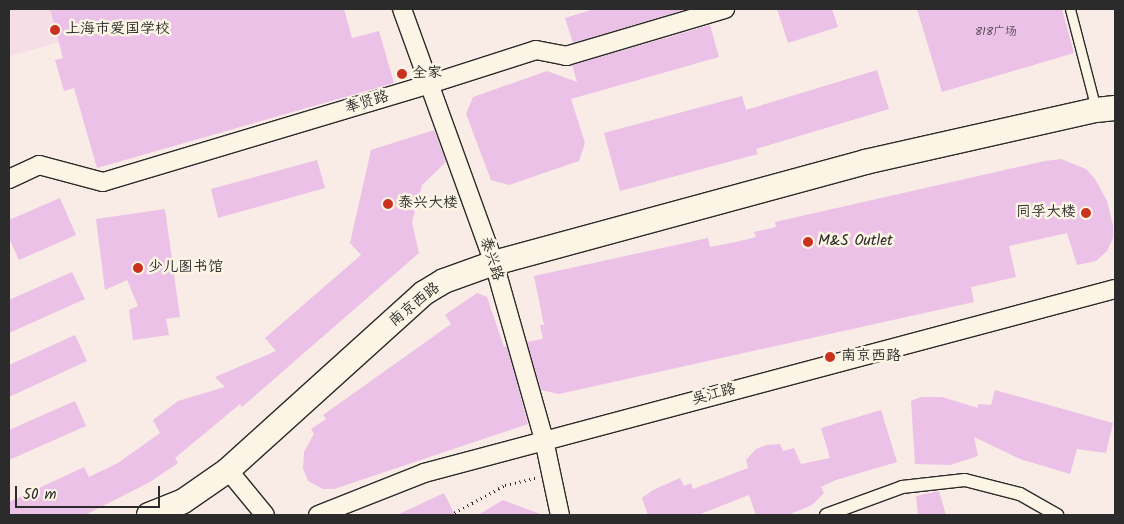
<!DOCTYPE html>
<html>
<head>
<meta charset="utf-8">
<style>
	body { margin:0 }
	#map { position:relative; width:1124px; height:524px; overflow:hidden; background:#f9ebe5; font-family:Kalam,"LXGW WenKai TC",sans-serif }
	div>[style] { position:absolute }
	.built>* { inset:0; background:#f5dee6 }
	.building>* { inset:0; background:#ecc1e7 }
	.path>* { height:3px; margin-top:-1.5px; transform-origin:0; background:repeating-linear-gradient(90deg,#2b2b2b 0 1px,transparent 0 5px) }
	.roads { filter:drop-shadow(1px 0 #2b2b2b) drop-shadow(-1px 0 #2b2b2b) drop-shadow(0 1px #2b2b2b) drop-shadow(0 -1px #2b2b2b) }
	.service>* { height:9px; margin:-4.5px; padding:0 4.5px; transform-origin:4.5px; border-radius:4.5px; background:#fcf5e5 }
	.pedestrian>* { height:12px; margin:-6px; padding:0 6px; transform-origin:6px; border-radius:6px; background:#fcf5e5 }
	.minor>* { height:18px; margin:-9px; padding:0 9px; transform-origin:9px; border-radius:9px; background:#fcf5e5 }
	.secondary>* { height:24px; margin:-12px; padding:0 12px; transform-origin:12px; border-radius:12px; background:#fcf5e5 }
	.dots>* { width:14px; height:14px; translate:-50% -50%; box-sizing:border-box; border:2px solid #fcf5e5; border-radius:50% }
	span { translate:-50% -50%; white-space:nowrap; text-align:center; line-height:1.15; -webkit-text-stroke:5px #fcf5e5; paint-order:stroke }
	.number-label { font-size:12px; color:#5b505a }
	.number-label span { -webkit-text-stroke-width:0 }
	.poi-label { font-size:15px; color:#2b2b2b }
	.left { translate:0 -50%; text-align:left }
	.right { translate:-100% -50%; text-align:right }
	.street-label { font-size:15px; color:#2b2b2b }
	.frame { position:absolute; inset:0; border:10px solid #2b2b2b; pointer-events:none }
	.scale { position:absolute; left:15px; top:486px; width:145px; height:22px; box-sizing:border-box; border:2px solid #2b2b2b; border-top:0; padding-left:6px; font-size:15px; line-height:18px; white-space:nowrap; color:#2b2b2b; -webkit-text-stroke:4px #fcf5e5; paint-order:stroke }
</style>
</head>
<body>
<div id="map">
	<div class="built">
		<div style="clip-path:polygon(9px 9px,177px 9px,10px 56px)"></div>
	</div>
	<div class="building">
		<div style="clip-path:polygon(50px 9px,344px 9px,352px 38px,379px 31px,394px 83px,97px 168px,74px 88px,64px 91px,55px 60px,63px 58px)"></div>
		<div style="clip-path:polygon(594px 9px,688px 9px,573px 43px,565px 18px)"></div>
		<div style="clip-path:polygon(777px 9px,832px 9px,838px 27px,788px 43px)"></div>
		<div style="clip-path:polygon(917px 9px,1062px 9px,1074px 53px,942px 92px)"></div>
		<div style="clip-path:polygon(710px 25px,719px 57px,571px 99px,585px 143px,579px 161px,509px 185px,491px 180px,466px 114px,473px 97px,547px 71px,577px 82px,572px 65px)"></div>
		<div style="clip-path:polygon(877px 70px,889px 109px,756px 149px,758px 154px,620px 191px,604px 133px,742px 96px,746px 110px)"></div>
		<div style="clip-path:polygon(434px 130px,446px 162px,422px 185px,412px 222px,419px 253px,242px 407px,240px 404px,175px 458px,178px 463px,150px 482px,85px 515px,9px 515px,9px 502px,84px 467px,89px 477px,118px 463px,160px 433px,153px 420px,178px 401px,225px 387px,215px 377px,276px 351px,265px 338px,361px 255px,350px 243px,371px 150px)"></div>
		<div style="clip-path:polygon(1061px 159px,1086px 169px,1095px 179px,1107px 201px,1113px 225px,1113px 238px,1107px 251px,1096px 261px,1077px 265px,1067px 233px,1009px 246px,1016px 277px,971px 287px,974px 302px,559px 394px,541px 390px,527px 342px,543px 339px,540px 325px,544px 325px,534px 276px,708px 238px,710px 247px,736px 242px,756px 237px,754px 232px,776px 227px,775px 222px,1045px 161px)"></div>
		<div style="clip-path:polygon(317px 160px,325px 188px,218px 218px,211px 189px)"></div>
		<div style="clip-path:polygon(60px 198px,76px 235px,19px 260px,9px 238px,9px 220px)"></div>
		<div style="clip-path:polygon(165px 209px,180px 317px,166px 319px,169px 335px,133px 340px,129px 310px,138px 306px,127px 280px,105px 290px,96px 219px)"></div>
		<div style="clip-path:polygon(72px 272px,85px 299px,9px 333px,9px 300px)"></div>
		<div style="clip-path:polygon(477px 293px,487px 297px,504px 347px,507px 346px,528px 424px,334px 489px,323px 489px,308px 481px,303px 468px,304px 452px,314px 434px,311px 429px,326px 419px,323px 415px,451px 324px,445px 315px)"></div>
		<div style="clip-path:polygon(75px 335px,87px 361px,9px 397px,9px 365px)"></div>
		<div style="clip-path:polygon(995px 390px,1113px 423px,1106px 453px,1077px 449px,1070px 474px,1020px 459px,974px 437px,978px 456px,950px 465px,915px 464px,911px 401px,921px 397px,942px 397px,978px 408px,978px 404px,991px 405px)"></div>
		<div style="clip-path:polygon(75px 401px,86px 426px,9px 460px,9px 430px)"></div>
		<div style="clip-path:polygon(881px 410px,897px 462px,836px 480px,821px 487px,824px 493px,812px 505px,788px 515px,756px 515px,749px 495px,698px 515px,648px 515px,642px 498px,653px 490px,680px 478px,684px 486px,691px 483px,693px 489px,748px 468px,746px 460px,756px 449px,766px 445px,780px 444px,783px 451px,794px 448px,801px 464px,830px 458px,821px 428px)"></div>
		<div style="clip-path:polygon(939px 491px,946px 515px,918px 515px,916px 496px)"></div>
		<div style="clip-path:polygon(444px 493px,455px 515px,397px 515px)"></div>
		<div style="clip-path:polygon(503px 500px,540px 514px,540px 515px,478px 515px)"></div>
	</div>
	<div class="path">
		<div style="left:450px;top:515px;width:63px;rotate:-28.6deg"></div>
		<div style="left:505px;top:485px;width:32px;rotate:-13deg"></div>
	</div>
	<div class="roads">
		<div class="service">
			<div style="left:1070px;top:9px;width:103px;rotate:75.4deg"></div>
		</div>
		<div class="pedestrian">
			<div style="left:826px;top:515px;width:81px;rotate:-20.2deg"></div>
			<div style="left:902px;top:487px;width:63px;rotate:-6.3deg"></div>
			<div style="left:965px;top:480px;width:57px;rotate:14.3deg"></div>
			<div style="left:1020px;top:494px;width:43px;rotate:29.6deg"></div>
		</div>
		<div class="minor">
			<div style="left:402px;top:9px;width:270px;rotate:70.1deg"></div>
			<div style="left:494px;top:263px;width:184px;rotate:74.2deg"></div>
			<div style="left:544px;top:440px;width:77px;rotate:78deg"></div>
			<div style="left:9px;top:179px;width:33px;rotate:-25deg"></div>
			<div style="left:39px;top:165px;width:66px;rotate:14.9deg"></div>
			<div style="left:103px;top:182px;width:341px;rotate:-16.7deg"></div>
			<div style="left:430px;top:84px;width:111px;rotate:-17.8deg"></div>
			<div style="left:536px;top:50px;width:31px;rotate:11deg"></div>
			<div style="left:566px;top:56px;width:166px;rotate:-16.5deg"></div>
			<div style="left:228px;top:470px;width:58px;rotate:50.6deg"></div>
			<div style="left:318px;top:515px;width:114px;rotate:-21.6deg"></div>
			<div style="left:424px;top:473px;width:715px;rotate:-14.91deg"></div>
		</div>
		<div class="secondary">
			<div style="left:149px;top:515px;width:35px;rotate:-22deg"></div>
			<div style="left:182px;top:502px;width:56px;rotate:-34.8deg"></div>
			<div style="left:228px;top:470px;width:264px;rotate:-42.1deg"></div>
			<div style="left:424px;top:293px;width:23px;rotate:-31deg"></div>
			<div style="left:444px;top:281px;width:53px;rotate:-19.8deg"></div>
			<div style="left:494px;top:263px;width:385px;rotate:-15.2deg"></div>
			<div style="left:865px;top:162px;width:237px;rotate:-12.7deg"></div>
			<div style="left:1096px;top:110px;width:19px;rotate:-6deg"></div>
		</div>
	</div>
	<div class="dots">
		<div style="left:55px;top:30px;background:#c8321e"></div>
		<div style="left:402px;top:74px;background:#c8321e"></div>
		<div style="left:388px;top:204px;background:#c8321e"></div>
		<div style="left:1086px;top:213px;background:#c8321e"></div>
		<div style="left:808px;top:242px;background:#c8321e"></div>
		<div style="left:138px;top:268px;background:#c8321e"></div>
		<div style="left:830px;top:357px;background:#c8321e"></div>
	</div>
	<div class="number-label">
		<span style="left:996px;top:32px">818广场</span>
	</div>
	<div class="poi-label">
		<span class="left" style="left:65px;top:30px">上海市爱国学校</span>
		<span class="left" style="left:412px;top:74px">全家</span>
		<span class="left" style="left:398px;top:204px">泰兴大楼</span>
		<span class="right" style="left:1076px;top:213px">同孚大楼</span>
		<span class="left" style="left:818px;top:242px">M&amp;S Outlet</span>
		<span class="left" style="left:148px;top:268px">少儿图书馆</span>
		<span class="left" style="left:841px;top:357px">南京西路</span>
	</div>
	<div class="street-label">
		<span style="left:367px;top:103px;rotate:-17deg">奉贤路</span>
		<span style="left:491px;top:259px;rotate:72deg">泰兴路</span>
		<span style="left:415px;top:305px;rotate:-39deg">南京西路</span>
		<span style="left:714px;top:395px;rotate:-15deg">吴江路</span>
	</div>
	<div class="frame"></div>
	<div class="scale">50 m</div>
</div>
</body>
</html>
